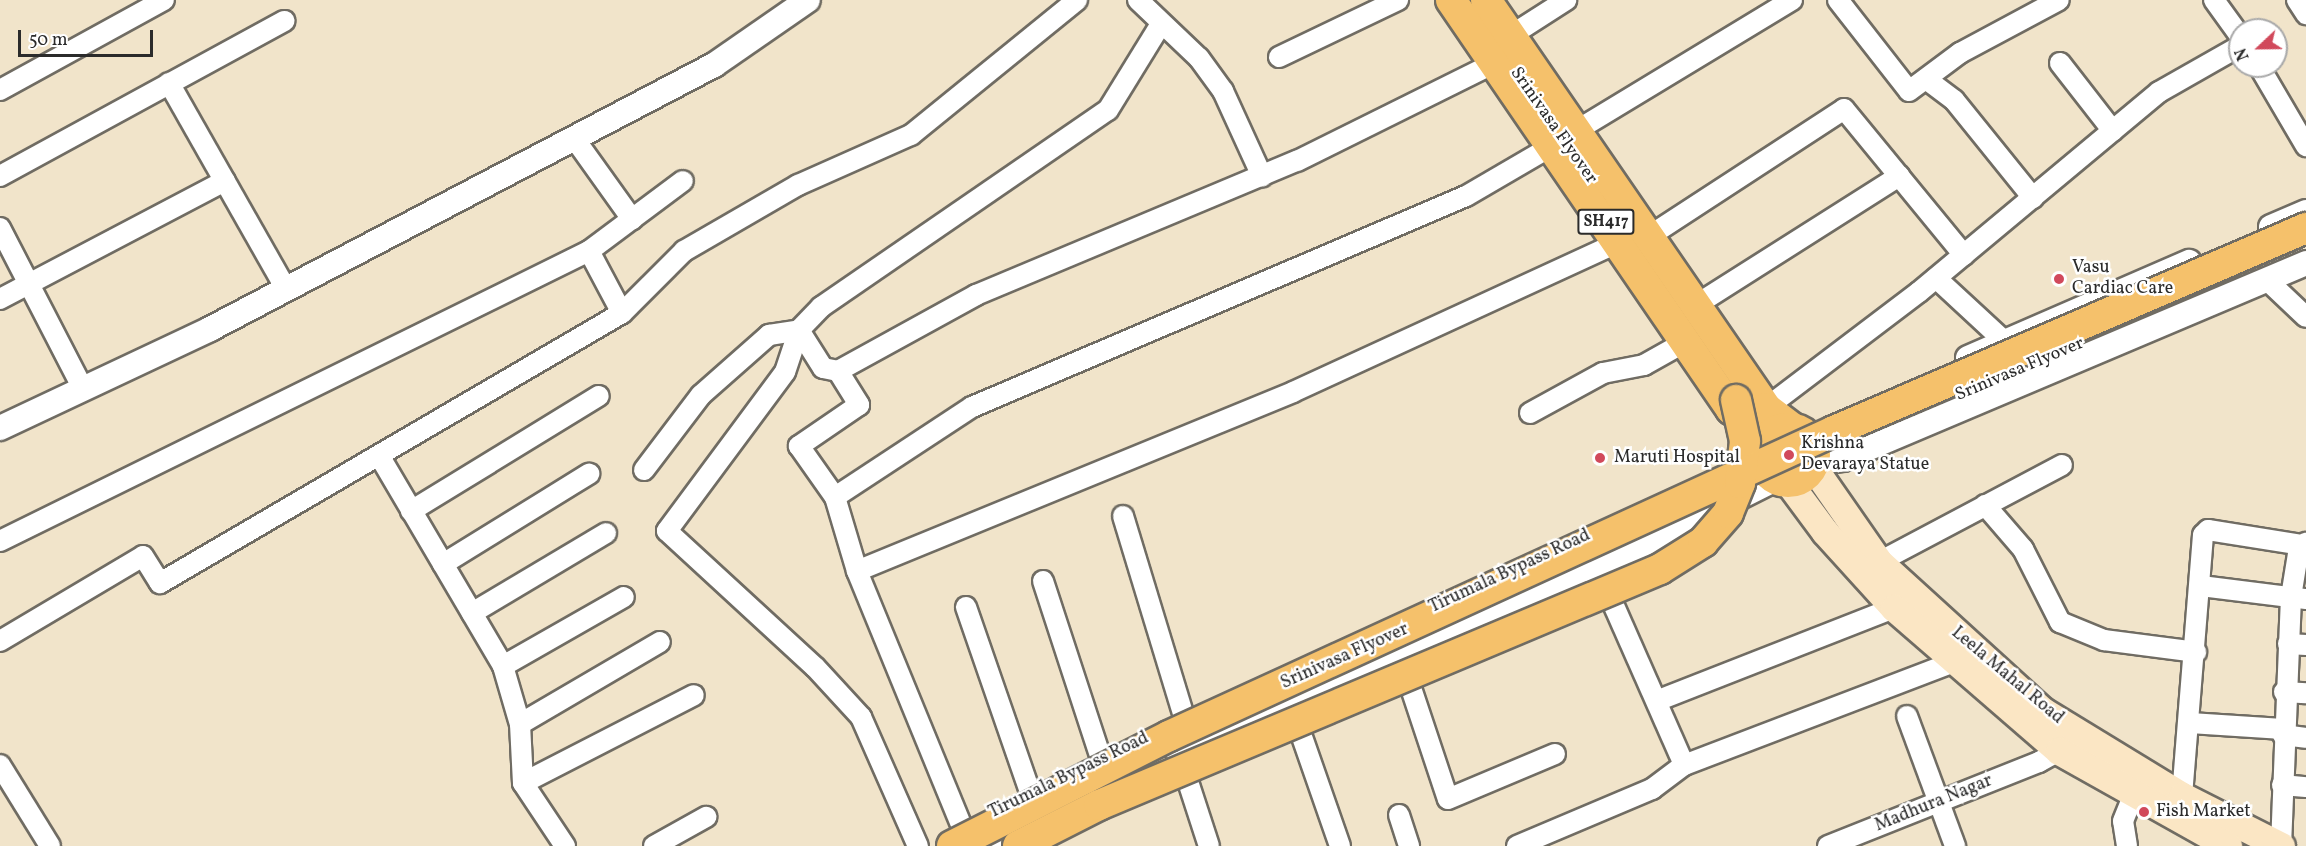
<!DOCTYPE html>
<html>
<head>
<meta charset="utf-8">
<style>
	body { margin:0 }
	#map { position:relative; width:2306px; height:846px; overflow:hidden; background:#f1e4ca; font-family:Vollkorn,serif }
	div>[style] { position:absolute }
	.roads { filter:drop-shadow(2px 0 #706c63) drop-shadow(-2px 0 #706c63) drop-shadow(0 2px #706c63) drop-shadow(0 -2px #706c63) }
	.minor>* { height:20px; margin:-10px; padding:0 10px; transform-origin:10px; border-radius:10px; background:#fff }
	.tertiary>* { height:24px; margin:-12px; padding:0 12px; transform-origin:12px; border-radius:12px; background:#fff }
	.secondary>* { height:27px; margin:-13.5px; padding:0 13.5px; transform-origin:13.5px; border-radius:13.5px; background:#fbe6c4 }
	.primary>* { height:30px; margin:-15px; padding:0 15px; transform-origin:15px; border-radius:15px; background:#f5c16b }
	.primary>.ring { margin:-15px; padding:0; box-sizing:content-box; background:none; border:30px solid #f5c16b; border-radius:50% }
	.bridges { filter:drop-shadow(2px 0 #706c63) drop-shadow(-2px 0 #706c63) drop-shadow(0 2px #706c63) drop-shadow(0 -2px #706c63) }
	.primary-bridge>* { height:30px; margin:-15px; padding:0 15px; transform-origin:15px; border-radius:15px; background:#f5c16b }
	.dots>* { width:16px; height:16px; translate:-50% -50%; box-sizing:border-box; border:3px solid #fff; border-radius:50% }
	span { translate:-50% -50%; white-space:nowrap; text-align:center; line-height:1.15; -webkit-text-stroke:5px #fff; paint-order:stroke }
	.shield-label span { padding:2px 4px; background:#fff; border:2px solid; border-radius:4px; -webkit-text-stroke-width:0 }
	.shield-label { font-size:16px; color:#2b2b2b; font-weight:700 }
	.street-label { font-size:18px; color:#2b2b2b }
	.poi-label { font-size:18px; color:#2b2b2b }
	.left { translate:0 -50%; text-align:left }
	.north { position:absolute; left:2228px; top:18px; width:60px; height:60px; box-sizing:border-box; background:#fff; border:2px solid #aaa; border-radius:50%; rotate:248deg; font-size:16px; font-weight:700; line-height:24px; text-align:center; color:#2b2b2b }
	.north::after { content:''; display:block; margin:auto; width:21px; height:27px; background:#d1495b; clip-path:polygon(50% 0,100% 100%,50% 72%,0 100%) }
	.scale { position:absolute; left:18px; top:30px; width:135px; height:27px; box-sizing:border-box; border:3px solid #2b2b2b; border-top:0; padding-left:8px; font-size:18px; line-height:21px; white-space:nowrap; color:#2b2b2b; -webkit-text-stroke:4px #fff; paint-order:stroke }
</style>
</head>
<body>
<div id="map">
	<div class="roads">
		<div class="minor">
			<div style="left:1138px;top:0;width:84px;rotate:43.6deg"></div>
			<div style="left:1199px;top:58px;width:41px;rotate:54deg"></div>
			<div style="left:1223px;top:91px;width:94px;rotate:65.4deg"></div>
			<div style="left:1838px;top:0;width:115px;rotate:52deg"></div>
			<div style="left:1909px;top:91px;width:64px;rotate:-36.7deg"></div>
			<div style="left:1960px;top:53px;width:112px;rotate:-28.2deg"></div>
			<div style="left:2214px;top:0;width:44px;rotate:54.2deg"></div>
			<div style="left:2297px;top:0;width:17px;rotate:57deg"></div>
			<div style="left:1510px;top:36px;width:67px;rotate:-32.7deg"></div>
			<div style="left:1279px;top:57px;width:132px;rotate:-25.6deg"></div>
			<div style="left:2060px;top:63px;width:86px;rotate:52.1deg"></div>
			<div style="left:2259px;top:66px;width:93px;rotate:59.6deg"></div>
			<div style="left:1926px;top:79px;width:35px;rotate:37deg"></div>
			<div style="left:1954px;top:100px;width:126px;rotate:51.1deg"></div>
			<div style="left:169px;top:83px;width:237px;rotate:60.4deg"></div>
			<div style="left:0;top:90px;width:187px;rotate:-28.8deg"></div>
			<div style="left:1574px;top:132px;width:255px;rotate:-31.2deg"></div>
			<div style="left:574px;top:138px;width:100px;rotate:54.4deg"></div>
			<div style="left:0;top:176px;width:324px;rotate:-28.6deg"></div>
			<div style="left:0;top:228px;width:181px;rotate:62.7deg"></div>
			<div style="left:1648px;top:237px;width:234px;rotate:-33.1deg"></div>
			<div style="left:1844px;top:109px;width:189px;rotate:50.6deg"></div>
			<div style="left:589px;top:251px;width:70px;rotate:62deg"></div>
			<div style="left:1936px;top:278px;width:93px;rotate:42.8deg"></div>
			<div style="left:2268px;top:281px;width:52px;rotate:43.5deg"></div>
			<div style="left:0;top:299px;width:254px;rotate:-27.7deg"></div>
			<div style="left:1696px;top:305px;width:241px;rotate:-32.4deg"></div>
			<div style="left:799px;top:330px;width:45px;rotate:57.7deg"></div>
			<div style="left:823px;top:368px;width:15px;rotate:11deg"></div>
			<div style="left:838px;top:371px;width:158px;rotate:-28.8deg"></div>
			<div style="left:976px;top:295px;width:348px;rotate:-22.7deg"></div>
			<div style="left:1297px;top:161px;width:220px;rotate:-26.4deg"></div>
			<div style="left:799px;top:330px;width:44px;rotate:108.4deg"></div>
			<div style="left:785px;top:372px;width:198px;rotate:126.6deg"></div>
			<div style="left:667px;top:531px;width:201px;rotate:42.6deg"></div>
			<div style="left:815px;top:667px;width:68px;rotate:47.4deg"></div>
			<div style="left:861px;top:717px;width:141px;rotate:66.2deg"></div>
			<div style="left:838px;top:371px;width:40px;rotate:58deg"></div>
			<div style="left:859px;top:405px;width:73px;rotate:145.7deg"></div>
			<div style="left:799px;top:446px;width:62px;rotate:54.8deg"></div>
			<div style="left:835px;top:497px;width:77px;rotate:73.4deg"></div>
			<div style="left:857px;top:571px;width:279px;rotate:67.7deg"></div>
			<div style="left:1766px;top:408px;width:192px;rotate:-37.2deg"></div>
			<div style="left:1919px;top:292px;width:312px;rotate:-39.8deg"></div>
			<div style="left:2159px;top:92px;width:93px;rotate:-29.6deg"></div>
			<div style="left:1530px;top:413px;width:83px;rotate:-28.7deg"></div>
			<div style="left:1603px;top:373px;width:42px;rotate:-11deg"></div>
			<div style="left:1644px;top:365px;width:47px;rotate:-29.3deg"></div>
			<div style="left:380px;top:457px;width:243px;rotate:59.5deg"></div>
			<div style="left:503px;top:666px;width:60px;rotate:73.7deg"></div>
			<div style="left:520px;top:724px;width:59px;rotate:87.1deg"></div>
			<div style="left:523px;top:783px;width:76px;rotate:56.3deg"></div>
			<div style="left:644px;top:470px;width:94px;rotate:-52.8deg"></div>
			<div style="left:701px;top:395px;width:91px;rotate:-41.4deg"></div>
			<div style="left:769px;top:335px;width:30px;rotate:-9deg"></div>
			<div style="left:799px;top:330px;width:32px;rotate:-46deg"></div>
			<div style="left:821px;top:307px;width:348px;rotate:-34.5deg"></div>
			<div style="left:1108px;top:110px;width:101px;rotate:-58.4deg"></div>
			<div style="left:835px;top:497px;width:164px;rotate:-33.3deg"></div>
			<div style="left:972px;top:407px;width:537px;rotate:-23.13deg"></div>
			<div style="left:1466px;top:196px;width:99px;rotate:-30.2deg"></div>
			<div style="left:1985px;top:505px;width:58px;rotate:49.2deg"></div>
			<div style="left:2023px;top:549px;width:82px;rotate:63.1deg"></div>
			<div style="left:2060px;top:622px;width:48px;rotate:22.2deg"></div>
			<div style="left:2104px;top:640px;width:93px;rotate:7.4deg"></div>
			<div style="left:411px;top:511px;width:220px;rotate:-31.5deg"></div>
			<div style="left:1123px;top:516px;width:213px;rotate:73.1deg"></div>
			<div style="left:0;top:541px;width:657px;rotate:-26.21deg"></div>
			<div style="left:589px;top:251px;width:117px;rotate:-36.7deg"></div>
			<div style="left:1879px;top:562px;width:207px;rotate:-27.9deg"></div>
			<div style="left:443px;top:564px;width:172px;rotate:-31.7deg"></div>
			<div style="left:857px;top:571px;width:471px;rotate:-22.3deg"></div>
			<div style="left:1293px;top:392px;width:359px;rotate:-24.7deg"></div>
			<div style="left:1043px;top:581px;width:186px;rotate:71.9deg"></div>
			<div style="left:1603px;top:581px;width:201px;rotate:66.2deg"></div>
			<div style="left:2201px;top:586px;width:106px;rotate:7.1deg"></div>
			<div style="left:966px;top:607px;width:196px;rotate:70.9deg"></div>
			<div style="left:472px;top:613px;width:156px;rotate:-30.8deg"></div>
			<div style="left:0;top:641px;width:166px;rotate:-30.7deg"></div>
			<div style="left:143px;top:556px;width:32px;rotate:58deg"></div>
			<div style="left:160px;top:583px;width:535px;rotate:-30.3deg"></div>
			<div style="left:622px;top:313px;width:88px;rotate:-45deg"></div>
			<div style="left:684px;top:251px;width:132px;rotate:-30.1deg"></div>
			<div style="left:798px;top:185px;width:124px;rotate:-23.9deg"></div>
			<div style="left:911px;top:135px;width:214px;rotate:-39.1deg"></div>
			<div style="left:2288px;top:644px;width:18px;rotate:3deg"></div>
			<div style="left:1403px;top:664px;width:142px;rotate:71.6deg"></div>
			<div style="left:1448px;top:799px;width:116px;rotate:-22.8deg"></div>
			<div style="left:503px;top:666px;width:139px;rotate:-29.7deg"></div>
			<div style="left:2284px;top:692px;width:22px;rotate:3deg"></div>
			<div style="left:1659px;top:700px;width:252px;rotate:-21.4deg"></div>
			<div style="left:1293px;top:711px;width:143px;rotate:70.8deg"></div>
			<div style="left:1907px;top:716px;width:139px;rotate:69.7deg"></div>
			<div style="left:2190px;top:723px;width:93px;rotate:3.7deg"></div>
			<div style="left:520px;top:724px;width:162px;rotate:-30.4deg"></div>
			<div style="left:2283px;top:735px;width:23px;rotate:7deg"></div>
			<div style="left:1181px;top:760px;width:90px;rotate:72deg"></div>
			<div style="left:0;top:765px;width:95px;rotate:58.3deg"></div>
			<div style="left:523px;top:783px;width:192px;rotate:-27.2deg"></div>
			<div style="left:2282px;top:785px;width:24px;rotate:5deg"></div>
			<div style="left:2182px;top:796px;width:262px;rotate:-85.4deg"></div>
			<div style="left:2203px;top:535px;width:7px;rotate:-45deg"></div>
			<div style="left:2208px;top:530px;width:96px;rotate:9deg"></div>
			<div style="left:1399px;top:815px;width:33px;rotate:72deg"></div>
			<div style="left:654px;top:846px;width:60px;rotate:-29.1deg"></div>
			<div style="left:1517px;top:846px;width:147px;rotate:-22.9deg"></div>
			<div style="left:1652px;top:789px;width:40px;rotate:-37deg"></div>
			<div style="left:1684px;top:765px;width:289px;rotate:-20.9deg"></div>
			<div style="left:1828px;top:846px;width:227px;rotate:-21.7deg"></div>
			<div style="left:2039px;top:762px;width:23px;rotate:-29deg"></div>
			<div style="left:2059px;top:751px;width:11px;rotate:-63deg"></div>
			<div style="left:2127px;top:846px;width:25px;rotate:-99deg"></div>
			<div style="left:2123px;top:821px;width:27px;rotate:-68deg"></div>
			<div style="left:2281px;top:846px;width:249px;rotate:-87.7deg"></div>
			<div style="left:2291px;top:597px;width:44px;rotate:-80.8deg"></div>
			<div style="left:2298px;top:554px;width:14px;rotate:-54deg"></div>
		</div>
		<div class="tertiary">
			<div style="left:2271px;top:227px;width:38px;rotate:-23deg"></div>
			<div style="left:1968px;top:358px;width:241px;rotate:-23.5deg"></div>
			<div style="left:0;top:428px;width:232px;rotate:-25.2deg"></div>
			<div style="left:210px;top:329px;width:569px;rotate:-27.65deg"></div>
			<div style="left:714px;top:65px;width:114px;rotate:-34.7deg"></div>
			<div style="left:1815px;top:462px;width:28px;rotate:-6deg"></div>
			<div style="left:1843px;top:459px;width:503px;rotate:-22.94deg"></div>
			<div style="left:1179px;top:756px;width:458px;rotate:-24.1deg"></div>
			<div style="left:1597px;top:569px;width:200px;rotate:-26.7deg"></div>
			<div style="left:1000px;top:846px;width:37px;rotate:-29deg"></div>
		</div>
		<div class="secondary">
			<div style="left:1813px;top:467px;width:116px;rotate:55.2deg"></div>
			<div style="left:1879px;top:562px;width:222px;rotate:42.3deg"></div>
			<div style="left:2043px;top:711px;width:163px;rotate:31.4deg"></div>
			<div style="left:2182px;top:796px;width:111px;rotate:26.8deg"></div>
			<div style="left:1788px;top:482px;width:62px;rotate:53.5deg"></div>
			<div style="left:1825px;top:532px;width:103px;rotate:47.8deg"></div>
			<div style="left:1894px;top:608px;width:218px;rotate:40.9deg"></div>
			<div style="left:2059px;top:751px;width:194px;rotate:29.3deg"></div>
		</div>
		<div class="primary">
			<div style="left:1451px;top:0;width:496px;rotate:55.6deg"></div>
			<div style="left:1731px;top:409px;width:46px;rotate:34.4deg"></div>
			<div style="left:1486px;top:0;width:495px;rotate:55.5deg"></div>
			<div style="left:1766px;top:408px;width:31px;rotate:37deg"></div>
			<div class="ring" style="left:1761px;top:428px;width:24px;height:24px"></div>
		</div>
	</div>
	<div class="bridges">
		<div class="primary-bridge">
			<div style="left:952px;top:846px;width:243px;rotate:-26.9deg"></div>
			<div style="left:1169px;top:736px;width:732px;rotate:-24.64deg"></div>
			<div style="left:1834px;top:431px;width:514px;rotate:-23.27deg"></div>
			<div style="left:1018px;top:846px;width:91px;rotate:-26.8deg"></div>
			<div style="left:1099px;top:805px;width:609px;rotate:-22.82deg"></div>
			<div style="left:1660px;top:569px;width:51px;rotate:-32.1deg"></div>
			<div style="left:1703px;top:542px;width:38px;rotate:-49deg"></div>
			<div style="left:1728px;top:513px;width:32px;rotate:-68deg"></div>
			<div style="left:1740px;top:483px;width:42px;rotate:-83.2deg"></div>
			<div style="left:1745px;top:441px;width:42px;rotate:-102.4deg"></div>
		</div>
	</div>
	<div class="dots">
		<div style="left:2059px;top:279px;background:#d1495b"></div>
		<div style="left:1789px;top:455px;background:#d1495b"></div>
		<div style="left:1600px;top:458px;background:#d1495b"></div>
		<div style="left:2144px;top:812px;background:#d1495b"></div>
	</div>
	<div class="shield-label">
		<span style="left:1606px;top:222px">SH417</span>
	</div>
	<div class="street-label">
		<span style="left:1553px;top:126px;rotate:55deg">Srinivasa Flyover</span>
		<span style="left:2020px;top:370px;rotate:-23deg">Srinivasa Flyover</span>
		<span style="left:1510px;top:572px;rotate:-25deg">Tirumala Bypass Road</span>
		<span style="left:1345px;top:657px;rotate:-24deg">Srinivasa Flyover</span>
		<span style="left:2007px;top:676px;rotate:40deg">Leela Mahal Road</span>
		<span style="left:1069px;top:776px;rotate:-26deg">Tirumala Bypass Road</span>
		<span style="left:1934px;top:804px;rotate:-22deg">Madhura Nagar</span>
	</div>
	<div class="poi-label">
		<span class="left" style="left:2072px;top:279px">Vasu<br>Cardiac Care</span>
		<span class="left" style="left:1801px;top:455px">Krishna<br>Devaraya Statue</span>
		<span class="left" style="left:1614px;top:458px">Maruti Hospital</span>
		<span class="left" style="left:2156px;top:812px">Fish Market</span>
	</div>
	<div class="north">N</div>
	<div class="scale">50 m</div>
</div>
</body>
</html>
